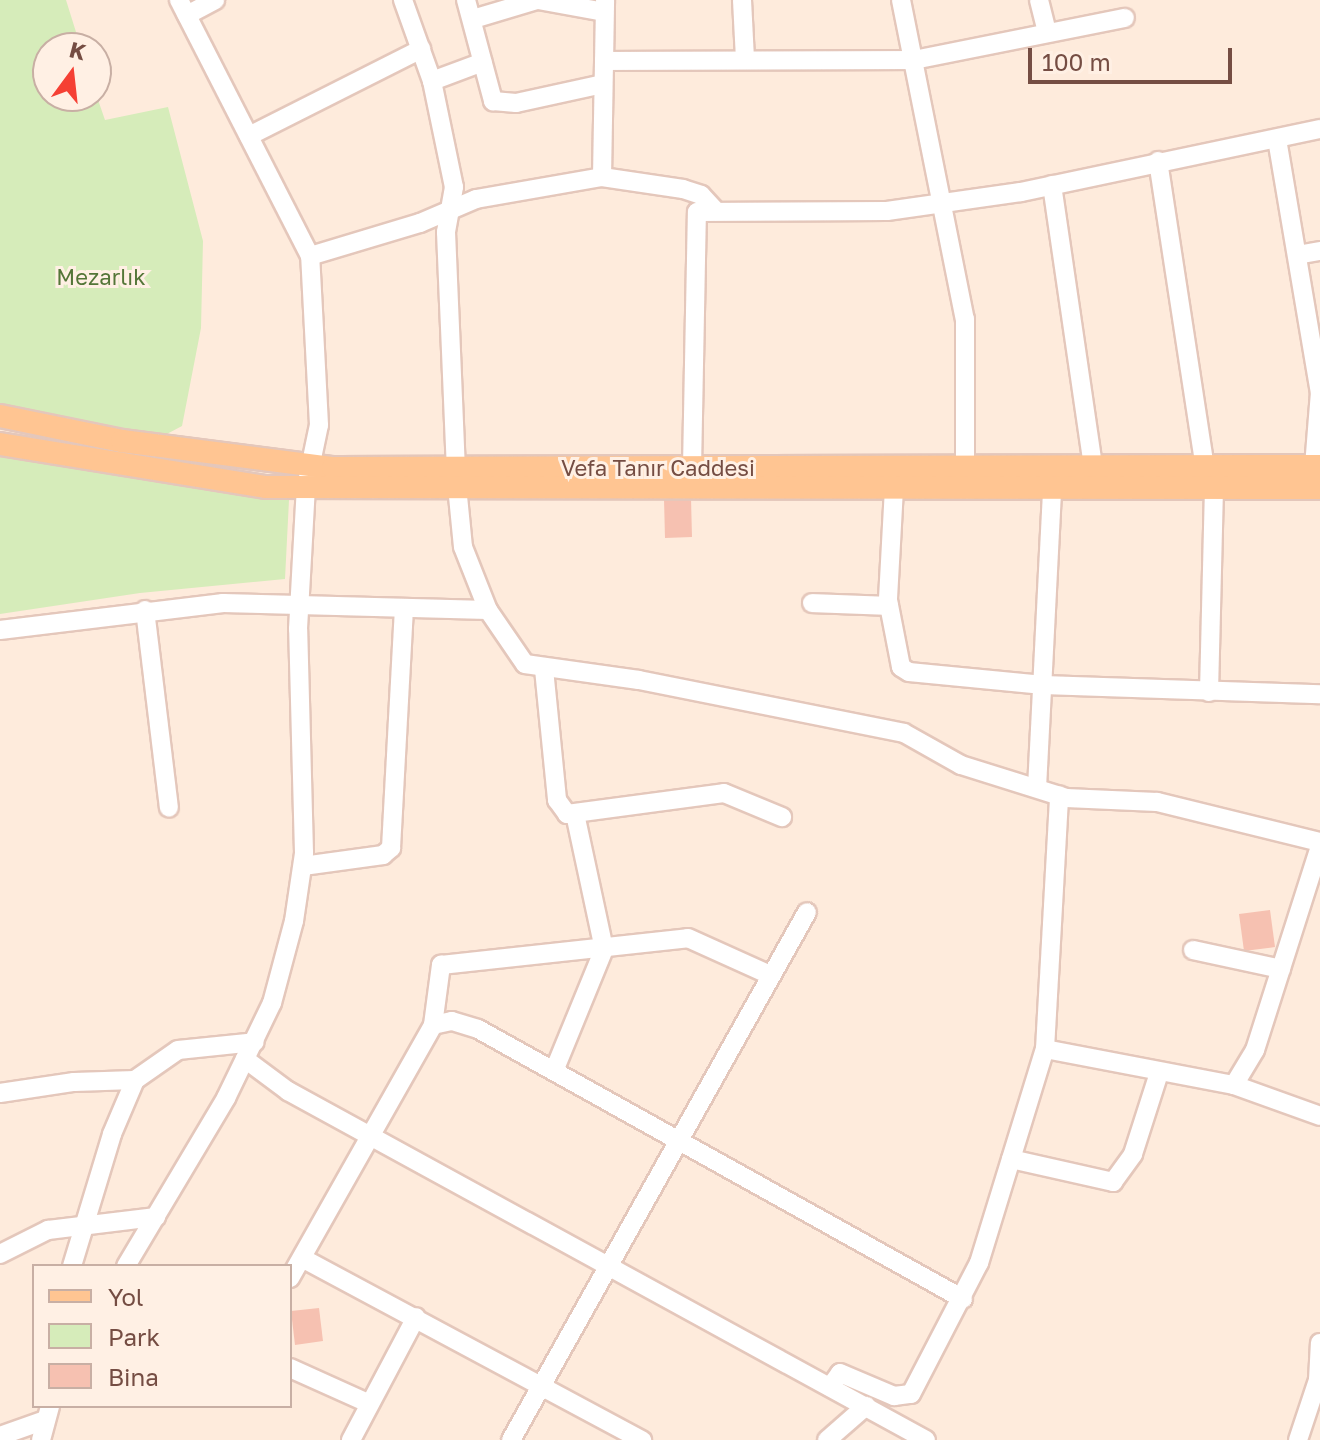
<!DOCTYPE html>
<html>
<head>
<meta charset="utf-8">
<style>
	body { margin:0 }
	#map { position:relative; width:1320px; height:1440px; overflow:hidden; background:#feebdc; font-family:"Golos Text",sans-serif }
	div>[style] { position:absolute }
	.green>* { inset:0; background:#d6ecba }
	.building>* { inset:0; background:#f6c1b1 }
	.roads { filter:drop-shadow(2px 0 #e4c7bb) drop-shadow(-2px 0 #e4c7bb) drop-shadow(0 2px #e4c7bb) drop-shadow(0 -2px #e4c7bb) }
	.minor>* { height:18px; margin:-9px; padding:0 9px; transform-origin:9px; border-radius:9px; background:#fff }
	.major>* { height:22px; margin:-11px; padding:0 11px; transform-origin:11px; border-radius:11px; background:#ffc592 }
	span { translate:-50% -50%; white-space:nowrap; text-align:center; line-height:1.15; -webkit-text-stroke:6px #fff0e4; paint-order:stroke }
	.park-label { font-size:22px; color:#547638 }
	.street-label { font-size:22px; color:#754d43 }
	.legend { position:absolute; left:32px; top:1264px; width:260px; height:144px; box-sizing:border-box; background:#fff0e4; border:2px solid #c8afa4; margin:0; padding:10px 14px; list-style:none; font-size:24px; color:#754d43 }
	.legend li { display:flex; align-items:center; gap:16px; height:40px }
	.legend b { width:40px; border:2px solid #c8afa4 }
	.north { position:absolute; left:32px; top:32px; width:80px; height:80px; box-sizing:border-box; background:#fff0e4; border:2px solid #c8afa4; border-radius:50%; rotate:15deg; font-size:22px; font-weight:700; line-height:32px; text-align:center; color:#754d43 }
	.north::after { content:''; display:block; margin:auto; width:28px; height:36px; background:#f54034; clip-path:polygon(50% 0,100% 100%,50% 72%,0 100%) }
	.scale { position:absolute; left:1028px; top:48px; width:204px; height:36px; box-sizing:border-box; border:4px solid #754d43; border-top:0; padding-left:10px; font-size:24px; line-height:28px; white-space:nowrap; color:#754d43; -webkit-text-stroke:6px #fff0e4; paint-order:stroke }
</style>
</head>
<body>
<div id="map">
	<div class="green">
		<div style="clip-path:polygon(0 0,66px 0,81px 48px,48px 48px,48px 96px,96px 94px,105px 120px,168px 107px,203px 241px,201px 328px,182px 426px,163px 436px,0 403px)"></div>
		<div style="clip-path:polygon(0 450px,289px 500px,285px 579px,140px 593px,0 614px)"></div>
	</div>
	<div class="building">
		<div style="clip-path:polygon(691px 498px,692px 537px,665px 538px,664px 499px)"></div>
		<div style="clip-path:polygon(1270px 910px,1275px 947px,1244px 951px,1239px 914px)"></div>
		<div style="clip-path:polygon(319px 1308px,323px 1341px,295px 1345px,291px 1311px)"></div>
	</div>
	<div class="roads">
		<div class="minor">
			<div style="left:403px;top:0;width:86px;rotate:70.3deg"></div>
			<div style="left:432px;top:81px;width:108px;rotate:78.3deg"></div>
			<div style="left:454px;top:187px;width:46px;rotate:100.1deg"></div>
			<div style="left:446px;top:232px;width:236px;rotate:87.6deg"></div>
			<div style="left:466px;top:0;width:105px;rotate:75deg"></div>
			<div style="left:493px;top:101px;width:23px;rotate:5deg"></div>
			<div style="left:516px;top:103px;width:89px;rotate:-12.3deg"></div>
			<div style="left:538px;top:0;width:67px;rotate:10.3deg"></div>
			<div style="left:742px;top:0;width:60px;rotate:87.1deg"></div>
			<div style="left:901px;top:0;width:325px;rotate:78.7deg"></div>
			<div style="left:965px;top:319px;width:148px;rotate:90deg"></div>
			<div style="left:1039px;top:0;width:32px;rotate:76deg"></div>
			<div style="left:187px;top:15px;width:32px;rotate:-28deg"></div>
			<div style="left:473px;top:19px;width:67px;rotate:-16.5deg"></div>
			<div style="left:604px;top:61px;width:310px;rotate:-0.2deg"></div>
			<div style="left:914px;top:60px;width:215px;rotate:-11.3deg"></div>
			<div style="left:432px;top:81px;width:54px;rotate:-20.4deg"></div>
			<div style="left:249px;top:136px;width:193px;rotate:-26.8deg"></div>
			<div style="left:1277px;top:139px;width:257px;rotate:80.4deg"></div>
			<div style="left:1320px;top:392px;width:75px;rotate:94.6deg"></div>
			<div style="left:1158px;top:161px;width:310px;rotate:81.3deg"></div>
			<div style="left:602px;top:177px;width:177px;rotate:-89deg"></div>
			<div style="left:1052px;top:185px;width:285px;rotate:81.7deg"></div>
			<div style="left:1297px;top:255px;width:23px;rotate:-10deg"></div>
			<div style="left:310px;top:256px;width:115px;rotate:-16.7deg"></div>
			<div style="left:420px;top:223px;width:61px;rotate:-23.2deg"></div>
			<div style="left:476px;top:199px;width:128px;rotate:-9.9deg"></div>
			<div style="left:602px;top:177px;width:82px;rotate:8.4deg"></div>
			<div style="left:683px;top:189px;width:19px;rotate:18deg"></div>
			<div style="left:701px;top:195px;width:22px;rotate:47deg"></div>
			<div style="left:692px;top:468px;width:256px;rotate:-88.9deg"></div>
			<div style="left:697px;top:212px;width:190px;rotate:-0.3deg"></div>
			<div style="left:887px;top:211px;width:135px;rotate:-8.1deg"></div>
			<div style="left:1021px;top:192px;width:306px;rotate:-11.9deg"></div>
			<div style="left:457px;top:486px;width:61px;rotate:84.4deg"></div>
			<div style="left:463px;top:547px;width:68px;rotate:68.4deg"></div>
			<div style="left:488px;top:610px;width:65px;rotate:55.6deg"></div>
			<div style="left:525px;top:664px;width:115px;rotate:8deg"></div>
			<div style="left:639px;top:680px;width:270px;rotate:11.3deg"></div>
			<div style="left:904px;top:733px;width:65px;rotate:29.3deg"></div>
			<div style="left:961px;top:765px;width:110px;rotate:17.4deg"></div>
			<div style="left:1066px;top:798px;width:91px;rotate:2.5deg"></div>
			<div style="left:1157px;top:802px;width:168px;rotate:13.8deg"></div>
			<div style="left:894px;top:488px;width:112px;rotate:93.1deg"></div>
			<div style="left:888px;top:600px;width:68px;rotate:79deg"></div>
			<div style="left:901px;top:667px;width:9px;rotate:32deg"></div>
			<div style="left:909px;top:672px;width:135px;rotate:5.5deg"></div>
			<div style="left:1043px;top:685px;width:277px;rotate:1.9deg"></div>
			<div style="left:812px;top:603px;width:77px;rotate:2.2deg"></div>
			<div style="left:145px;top:610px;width:199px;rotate:83.1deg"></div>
			<div style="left:0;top:630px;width:225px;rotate:-6.9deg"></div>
			<div style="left:223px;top:603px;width:265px;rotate:1.5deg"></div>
			<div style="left:544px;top:669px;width:132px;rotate:84.3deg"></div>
			<div style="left:557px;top:800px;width:17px;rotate:54deg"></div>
			<div style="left:567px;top:814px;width:158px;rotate:-7.6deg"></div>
			<div style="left:724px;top:793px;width:63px;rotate:22.5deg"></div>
			<div style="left:1209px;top:692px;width:202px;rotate:-88.6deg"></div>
			<div style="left:1037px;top:788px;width:314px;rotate:-87.1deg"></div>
			<div style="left:303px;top:866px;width:81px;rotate:-7.8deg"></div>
			<div style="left:383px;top:855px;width:11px;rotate:-41deg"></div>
			<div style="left:391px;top:848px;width:240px;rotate:-86.9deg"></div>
			<div style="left:1193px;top:950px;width:90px;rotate:12.2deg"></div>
			<div style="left:433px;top:1025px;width:19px;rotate:-12deg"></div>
			<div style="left:452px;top:1021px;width:27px;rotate:17deg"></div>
			<div style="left:478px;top:1029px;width:555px;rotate:29.1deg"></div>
			<div style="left:1045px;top:1049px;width:192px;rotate:10.8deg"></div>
			<div style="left:1234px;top:1085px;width:41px;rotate:-59deg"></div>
			<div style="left:1255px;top:1050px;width:214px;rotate:-72.3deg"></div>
			<div style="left:245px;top:1059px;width:54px;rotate:36.7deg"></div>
			<div style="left:288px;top:1091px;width:727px;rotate:28.68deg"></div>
			<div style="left:554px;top:1071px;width:132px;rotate:-67.7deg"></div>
			<div style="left:604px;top:949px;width:138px;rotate:-102.1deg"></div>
			<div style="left:1234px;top:1085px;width:91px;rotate:19.8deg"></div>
			<div style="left:0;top:1093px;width:75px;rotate:-8.5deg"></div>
			<div style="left:74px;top:1082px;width:61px;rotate:-1.9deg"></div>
			<div style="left:135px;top:1080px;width:52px;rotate:-34.9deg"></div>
			<div style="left:178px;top:1050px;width:77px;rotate:-5.9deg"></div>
			<div style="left:1011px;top:1159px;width:105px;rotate:12.7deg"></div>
			<div style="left:1113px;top:1182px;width:34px;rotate:-54deg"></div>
			<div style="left:1133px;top:1154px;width:85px;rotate:-72.2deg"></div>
			<div style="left:0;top:1254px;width:54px;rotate:-26.6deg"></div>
			<div style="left:48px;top:1230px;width:109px;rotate:-6.9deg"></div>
			<div style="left:302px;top:1258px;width:386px;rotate:28.2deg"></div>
			<div style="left:72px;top:1266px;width:138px;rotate:-73.1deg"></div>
			<div style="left:112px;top:1134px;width:59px;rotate:-66.9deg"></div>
			<div style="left:126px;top:1266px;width:196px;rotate:-59.2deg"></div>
			<div style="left:226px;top:1098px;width:106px;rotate:-64.2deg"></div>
			<div style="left:272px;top:1003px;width:85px;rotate:-75deg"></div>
			<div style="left:294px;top:921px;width:69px;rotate:-81.6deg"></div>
			<div style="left:304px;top:853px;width:224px;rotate:-91.5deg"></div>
			<div style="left:298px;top:629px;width:142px;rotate:-86.8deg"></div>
			<div style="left:306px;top:487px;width:63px;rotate:-78.2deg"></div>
			<div style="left:319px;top:425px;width:169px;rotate:-93deg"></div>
			<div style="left:310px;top:256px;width:288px;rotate:-117.1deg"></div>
			<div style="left:290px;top:1278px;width:291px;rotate:-60.5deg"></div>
			<div style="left:433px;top:1025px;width:61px;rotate:-82.4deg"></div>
			<div style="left:441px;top:965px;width:248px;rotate:-6.2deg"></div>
			<div style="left:688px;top:938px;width:90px;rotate:24.3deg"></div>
			<div style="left:290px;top:1368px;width:85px;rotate:24.2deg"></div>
			<div style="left:830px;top:1387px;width:17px;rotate:-54deg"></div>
			<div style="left:840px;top:1373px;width:59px;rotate:23.1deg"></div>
			<div style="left:894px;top:1396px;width:17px;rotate:-7deg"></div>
			<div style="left:911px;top:1394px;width:148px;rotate:-62.6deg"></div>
			<div style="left:979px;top:1263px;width:224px;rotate:-72.9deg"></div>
			<div style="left:1045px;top:1049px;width:254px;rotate:-86.8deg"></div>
			<div style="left:0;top:1436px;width:48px;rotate:-19.6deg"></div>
			<div style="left:41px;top:1440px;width:35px;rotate:-75deg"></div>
			<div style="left:351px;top:1440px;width:139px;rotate:-62.1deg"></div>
			<div style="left:511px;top:1440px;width:605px;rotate:-60.72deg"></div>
			<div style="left:827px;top:1440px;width:52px;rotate:-41.1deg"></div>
			<div style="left:1298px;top:1440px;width:63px;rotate:-71.6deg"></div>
			<div style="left:1318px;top:1380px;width:37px;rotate:-87deg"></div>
		</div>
		<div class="major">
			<div style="left:0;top:416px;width:125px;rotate:11.6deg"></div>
			<div style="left:122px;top:441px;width:213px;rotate:7.3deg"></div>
			<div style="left:333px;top:468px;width:987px;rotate:-0.12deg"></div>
			<div style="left:0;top:444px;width:269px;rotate:9.2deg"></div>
			<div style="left:266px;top:487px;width:1054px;rotate:0.05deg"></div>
		</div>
	</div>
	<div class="park-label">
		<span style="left:101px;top:277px">Mezarlık</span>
	</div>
	<div class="street-label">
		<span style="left:658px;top:468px">Vefa Tanır Caddesi</span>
	</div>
	<ul class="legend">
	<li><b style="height:10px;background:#ffc592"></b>Yol</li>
	<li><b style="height:22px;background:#d6ecba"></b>Park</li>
	<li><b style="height:22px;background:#f6c1b1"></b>Bina</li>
	</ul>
	<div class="north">K</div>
	<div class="scale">100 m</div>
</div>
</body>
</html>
